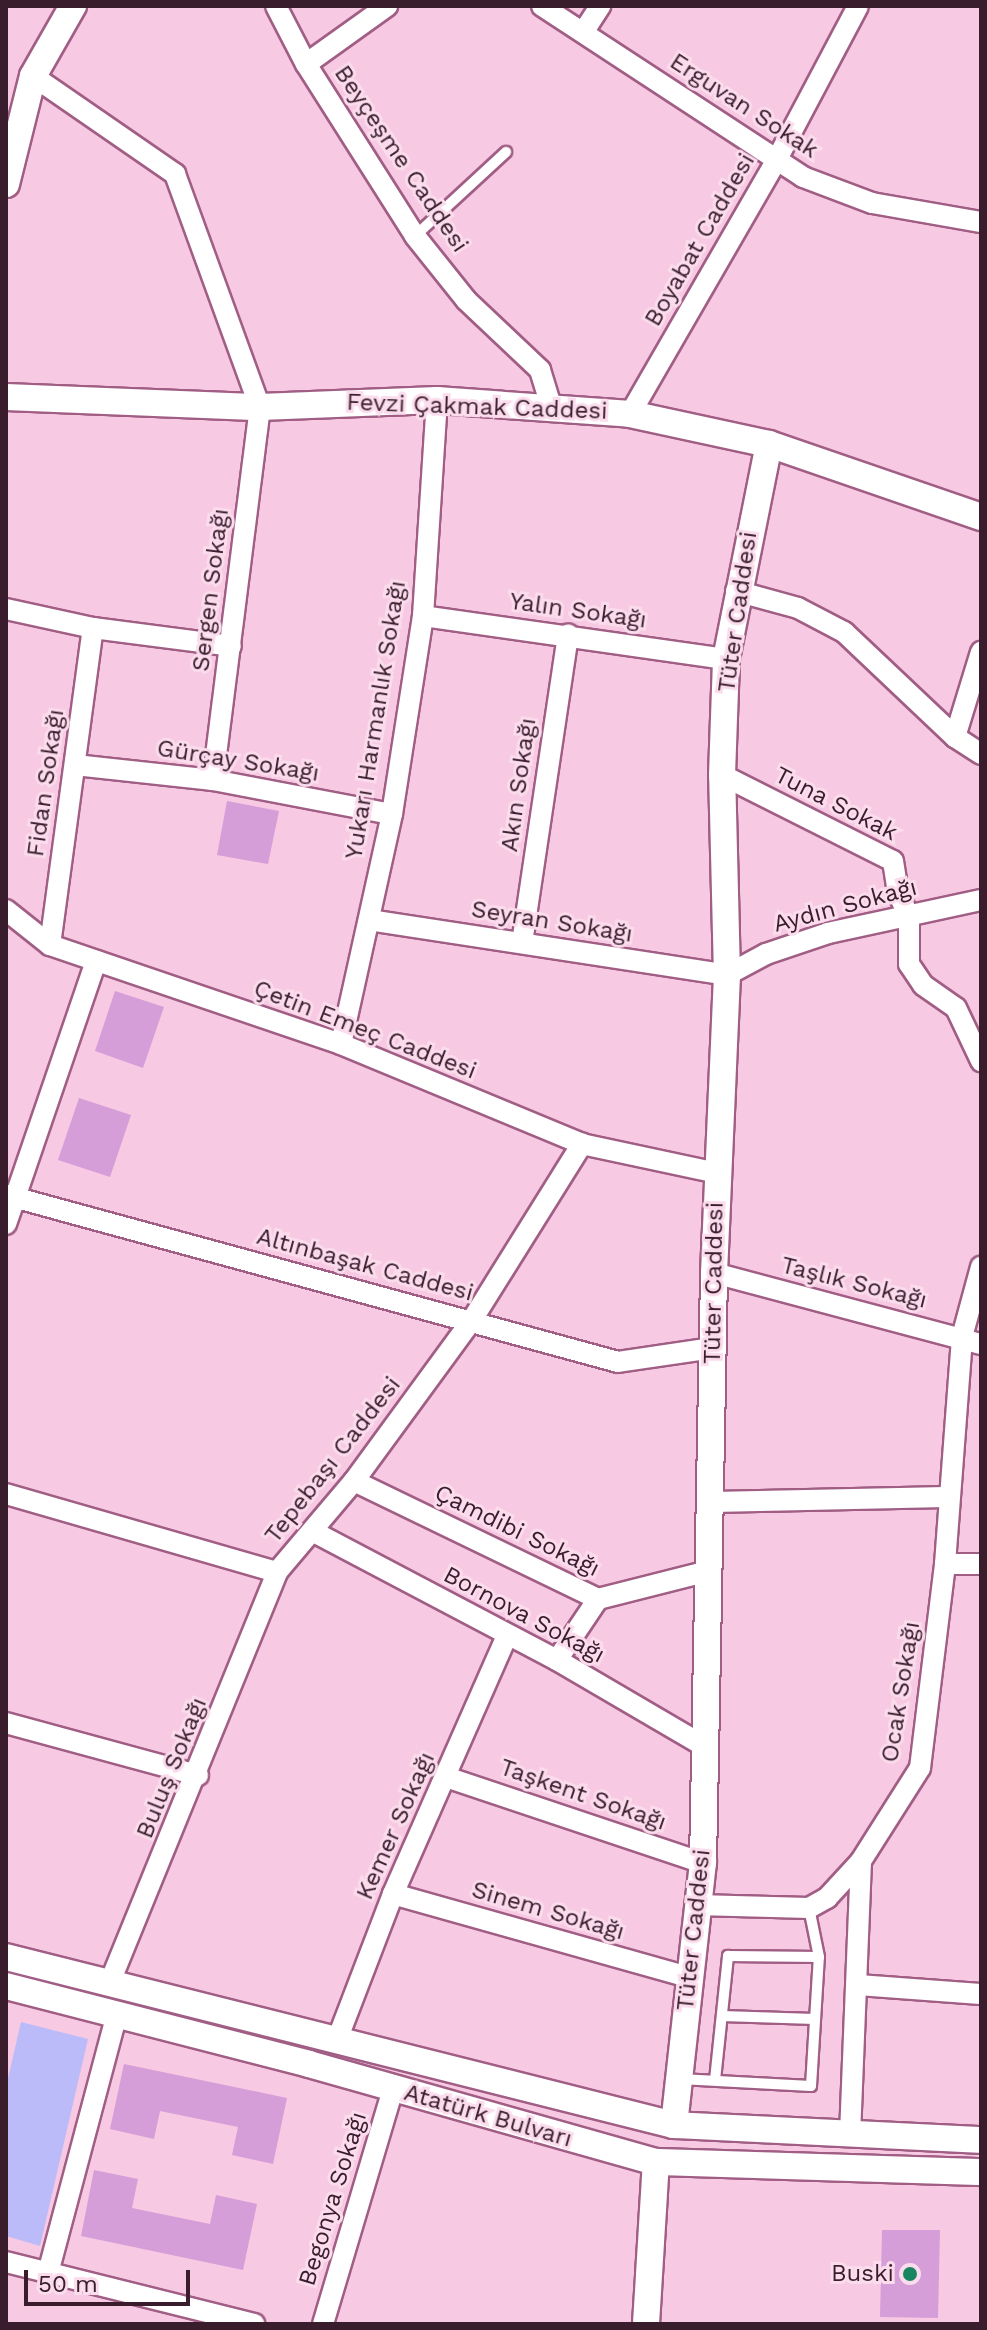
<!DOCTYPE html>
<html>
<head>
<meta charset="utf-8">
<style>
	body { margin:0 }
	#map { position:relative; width:987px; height:2330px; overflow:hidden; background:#f7c9e2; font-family:"Work Sans",sans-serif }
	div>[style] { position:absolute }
	.green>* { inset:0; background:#bcbbfa }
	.building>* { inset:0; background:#d59ed8 }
	.roads { filter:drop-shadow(2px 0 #a15e85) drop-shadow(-2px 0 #a15e85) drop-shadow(0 2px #a15e85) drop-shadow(0 -2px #a15e85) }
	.service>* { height:10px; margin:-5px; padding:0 5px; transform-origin:5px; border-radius:5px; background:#fff }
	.minor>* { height:20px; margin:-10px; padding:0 10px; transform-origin:10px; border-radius:10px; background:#fff }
	.tertiary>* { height:26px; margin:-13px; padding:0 13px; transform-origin:13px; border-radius:13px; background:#fff }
	.dots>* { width:22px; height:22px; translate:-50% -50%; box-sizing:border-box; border:4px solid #fbdcec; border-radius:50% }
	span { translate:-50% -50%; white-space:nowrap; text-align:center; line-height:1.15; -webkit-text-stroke:6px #fbdcec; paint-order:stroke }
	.street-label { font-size:24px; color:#391d2d }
	.poi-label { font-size:24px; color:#391d2d }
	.right { translate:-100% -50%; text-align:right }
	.frame { position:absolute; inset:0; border:8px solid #391d2d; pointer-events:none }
	.scale { position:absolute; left:24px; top:2270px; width:166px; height:36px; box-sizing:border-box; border:4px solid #391d2d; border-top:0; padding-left:10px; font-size:24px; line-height:28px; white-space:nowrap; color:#391d2d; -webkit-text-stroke:6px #fbdcec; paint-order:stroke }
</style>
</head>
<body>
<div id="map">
	<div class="green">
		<div style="clip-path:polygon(21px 2022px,88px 2039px,40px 2246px,6px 2236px,6px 2087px)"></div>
	</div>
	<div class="building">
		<div style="clip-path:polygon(227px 801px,279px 811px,268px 864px,217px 855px)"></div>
		<div style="clip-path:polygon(115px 991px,164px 1007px,143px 1068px,95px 1051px)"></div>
		<div style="clip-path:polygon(79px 1098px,131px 1115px,110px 1177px,58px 1160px)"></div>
		<div style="clip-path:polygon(124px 2064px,287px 2098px,273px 2164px,232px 2155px,238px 2127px,160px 2111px,154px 2139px,110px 2129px)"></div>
		<div style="clip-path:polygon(94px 2170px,138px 2179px,132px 2208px,210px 2224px,216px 2195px,257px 2204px,243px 2270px,81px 2236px)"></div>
		<div style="clip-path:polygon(882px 2230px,940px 2230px,938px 2318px,880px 2317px)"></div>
	</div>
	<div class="roads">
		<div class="service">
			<div style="left:415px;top:236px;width:124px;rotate:-42.7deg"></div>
			<div style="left:722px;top:2016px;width:93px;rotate:1.8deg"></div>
			<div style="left:680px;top:2079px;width:131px;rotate:3.1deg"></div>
			<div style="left:811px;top:2086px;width:129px;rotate:-86.5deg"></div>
			<div style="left:819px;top:1957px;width:50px;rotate:-101.5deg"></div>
			<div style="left:715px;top:2080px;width:125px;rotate:-84deg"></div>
			<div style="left:728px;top:1956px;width:91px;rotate:0.6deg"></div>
		</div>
		<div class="minor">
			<div style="left:276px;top:6px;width:65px;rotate:62.7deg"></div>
			<div style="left:306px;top:64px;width:204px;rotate:57.6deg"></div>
			<div style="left:415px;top:236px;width:82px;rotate:51.4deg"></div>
			<div style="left:466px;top:300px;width:102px;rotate:43.4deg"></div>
			<div style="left:540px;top:370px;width:37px;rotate:73deg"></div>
			<div style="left:542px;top:6px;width:312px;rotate:33.2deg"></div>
			<div style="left:803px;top:177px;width:74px;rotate:20.6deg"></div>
			<div style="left:872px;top:203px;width:111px;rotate:9.9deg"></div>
			<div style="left:584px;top:31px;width:30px;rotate:-57deg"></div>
			<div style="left:306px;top:64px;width:100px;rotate:-35.6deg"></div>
			<div style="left:33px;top:76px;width:173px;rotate:34.6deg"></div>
			<div style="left:175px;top:174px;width:248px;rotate:70deg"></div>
			<div style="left:260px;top:407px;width:376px;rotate:97.2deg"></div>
			<div style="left:630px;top:414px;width:292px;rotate:-60deg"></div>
			<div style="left:776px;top:161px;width:175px;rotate:-62.1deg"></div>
			<div style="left:736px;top:591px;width:64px;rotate:15.3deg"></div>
			<div style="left:798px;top:608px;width:52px;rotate:27.6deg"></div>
			<div style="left:844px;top:632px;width:153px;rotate:43.4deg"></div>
			<div style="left:955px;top:737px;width:31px;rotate:33deg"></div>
			<div style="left:6px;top:609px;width:89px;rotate:12.3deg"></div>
			<div style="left:93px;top:628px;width:139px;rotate:7.4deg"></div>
			<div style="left:423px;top:616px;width:306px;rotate:8.1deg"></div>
			<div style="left:955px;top:737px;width:89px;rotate:-73deg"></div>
			<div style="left:75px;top:765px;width:139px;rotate:6.2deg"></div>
			<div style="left:213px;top:780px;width:182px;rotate:10.8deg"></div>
			<div style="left:722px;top:775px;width:191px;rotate:26.7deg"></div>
			<div style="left:893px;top:861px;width:32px;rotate:81deg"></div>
			<div style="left:898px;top:893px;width:26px;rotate:65deg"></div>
			<div style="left:909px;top:917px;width:47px;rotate:90deg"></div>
			<div style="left:909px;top:964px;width:25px;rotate:56deg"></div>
			<div style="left:923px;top:985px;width:40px;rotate:34.9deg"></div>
			<div style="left:956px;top:1008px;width:59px;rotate:64.7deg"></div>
			<div style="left:6px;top:910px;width:56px;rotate:38.5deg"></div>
			<div style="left:50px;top:945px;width:307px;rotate:18.8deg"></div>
			<div style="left:341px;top:1044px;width:261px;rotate:22.5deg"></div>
			<div style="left:582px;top:1144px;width:138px;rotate:12.1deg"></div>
			<div style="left:369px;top:920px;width:362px;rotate:8.7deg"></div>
			<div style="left:727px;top:975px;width:44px;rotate:-28.3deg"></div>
			<div style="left:766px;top:954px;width:65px;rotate:-18.7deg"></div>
			<div style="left:828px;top:933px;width:157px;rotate:-12.2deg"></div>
			<div style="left:522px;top:943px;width:312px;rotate:-81.5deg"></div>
			<div style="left:50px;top:945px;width:320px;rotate:-82.3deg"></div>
			<div style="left:341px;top:1044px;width:236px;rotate:-77.5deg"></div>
			<div style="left:392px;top:814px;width:200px;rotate:-81.1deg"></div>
			<div style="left:423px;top:616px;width:216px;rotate:-86.3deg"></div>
			<div style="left:6px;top:1195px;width:634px;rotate:15.26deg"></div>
			<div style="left:618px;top:1362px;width:96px;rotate:-8.4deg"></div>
			<div style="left:6px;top:1224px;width:278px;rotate:-71.1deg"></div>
			<div style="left:714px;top:1273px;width:276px;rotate:14.9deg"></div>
			<div style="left:354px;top:1481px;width:271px;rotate:25.8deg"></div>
			<div style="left:598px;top:1599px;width:114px;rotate:-14.2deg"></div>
			<div style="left:6px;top:1494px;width:282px;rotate:16.1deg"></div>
			<div style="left:277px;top:1572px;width:119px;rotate:-49.8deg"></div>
			<div style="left:354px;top:1481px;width:200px;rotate:-53.8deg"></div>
			<div style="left:472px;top:1320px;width:208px;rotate:-58deg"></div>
			<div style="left:711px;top:1502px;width:237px;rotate:-1.2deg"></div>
			<div style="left:314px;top:1532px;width:275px;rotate:27.8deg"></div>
			<div style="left:557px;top:1660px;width:173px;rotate:30.3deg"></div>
			<div style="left:945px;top:1564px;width:36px"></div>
			<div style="left:557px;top:1660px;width:73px;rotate:-56.1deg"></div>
			<div style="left:6px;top:1723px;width:199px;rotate:15.2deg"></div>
			<div style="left:446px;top:1777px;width:271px;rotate:18.5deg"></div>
			<div style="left:393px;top:1894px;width:307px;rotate:15.7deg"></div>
			<div style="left:697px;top:1905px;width:112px;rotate:1.5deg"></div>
			<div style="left:809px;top:1908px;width:21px;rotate:-29deg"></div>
			<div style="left:827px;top:1898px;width:50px;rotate:-47.4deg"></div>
			<div style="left:110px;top:1982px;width:443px;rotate:-67.8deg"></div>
			<div style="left:858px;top:1985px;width:123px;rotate:4.2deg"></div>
			<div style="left:337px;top:2040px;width:156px;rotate:-69deg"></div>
			<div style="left:393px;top:1894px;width:283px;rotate:-66.2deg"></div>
			<div style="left:850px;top:2135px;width:274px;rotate:-87.7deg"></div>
			<div style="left:861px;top:1861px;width:110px;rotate:-57.6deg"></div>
			<div style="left:920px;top:1768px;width:206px;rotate:-83deg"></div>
			<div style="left:945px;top:1564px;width:228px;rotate:-85.7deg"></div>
			<div style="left:962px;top:1337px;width:73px;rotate:-74.8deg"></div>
			<div style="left:6px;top:2262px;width:256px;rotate:14deg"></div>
			<div style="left:48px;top:2273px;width:268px;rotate:-75.1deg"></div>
			<div style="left:323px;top:2324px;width:245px;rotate:-73.4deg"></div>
		</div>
		<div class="tertiary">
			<div style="left:6px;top:184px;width:111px;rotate:-76deg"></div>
			<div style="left:33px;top:76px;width:81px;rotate:-60.3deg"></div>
			<div style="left:6px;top:397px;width:254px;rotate:2.3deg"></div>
			<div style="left:260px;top:407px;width:177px;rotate:-2.3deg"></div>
			<div style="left:437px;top:400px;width:194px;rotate:4.1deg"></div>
			<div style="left:630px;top:414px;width:142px;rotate:12.2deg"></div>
			<div style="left:769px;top:444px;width:224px;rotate:19deg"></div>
			<div style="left:6px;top:1957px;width:689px;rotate:14.12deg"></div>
			<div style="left:674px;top:2125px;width:307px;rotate:2.8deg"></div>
			<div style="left:6px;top:1986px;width:313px;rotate:14.4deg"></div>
			<div style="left:309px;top:2064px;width:361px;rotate:15.8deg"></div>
			<div style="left:656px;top:2162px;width:325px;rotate:1.8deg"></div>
			<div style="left:674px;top:2125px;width:264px;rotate:-83.7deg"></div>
			<div style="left:703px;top:1863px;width:590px;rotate:-88.93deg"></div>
			<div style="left:714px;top:1273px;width:298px;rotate:-87.5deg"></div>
			<div style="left:727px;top:975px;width:200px;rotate:-91.4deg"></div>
			<div style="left:722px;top:775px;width:116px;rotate:-88deg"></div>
			<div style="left:726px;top:659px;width:219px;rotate:-78.7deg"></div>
			<div style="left:646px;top:2324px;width:162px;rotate:-86.5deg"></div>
		</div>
	</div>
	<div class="dots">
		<div style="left:910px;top:2274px;background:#198561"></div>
	</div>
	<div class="street-label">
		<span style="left:744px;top:106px;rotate:33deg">Erguvan Sokak</span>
		<span style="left:401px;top:159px;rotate:56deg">Beyçeşme Caddesi</span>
		<span style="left:700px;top:240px;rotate:-60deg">Boyabat Caddesi</span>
		<span style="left:477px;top:407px;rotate:2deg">Fevzi Çakmak Caddesi</span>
		<span style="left:211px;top:590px;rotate:-83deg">Sergen Sokağı</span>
		<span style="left:578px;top:611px;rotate:8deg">Yalın Sokağı</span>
		<span style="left:738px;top:612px;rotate:-82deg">Tüter Caddesi</span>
		<span style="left:376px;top:720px;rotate:-81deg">Yukarı Harmanlık Sokağı</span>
		<span style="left:238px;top:761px;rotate:9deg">Gürçay Sokağı</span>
		<span style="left:46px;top:783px;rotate:-82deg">Fidan Sokağı</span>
		<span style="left:519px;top:785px;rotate:-82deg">Akın Sokağı</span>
		<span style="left:836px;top:804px;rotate:27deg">Tuna Sokak</span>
		<span style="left:845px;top:906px;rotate:-15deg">Aydın Sokağı</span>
		<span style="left:552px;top:922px;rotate:9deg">Seyran Sokağı</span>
		<span style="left:365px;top:1030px;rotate:21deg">Çetin Emeç Caddesi</span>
		<span style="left:365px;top:1265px;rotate:15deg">Altınbaşak Caddesi</span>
		<span style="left:714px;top:1283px;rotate:-89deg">Tüter Caddesi</span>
		<span style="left:854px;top:1283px;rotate:14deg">Taşlık Sokağı</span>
		<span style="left:333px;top:1460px;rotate:-52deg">Tepebaşı Caddesi</span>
		<span style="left:517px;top:1531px;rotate:26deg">Çamdibi Sokağı</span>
		<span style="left:524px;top:1615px;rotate:28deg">Bornova Sokağı</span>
		<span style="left:901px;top:1692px;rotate:-81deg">Ocak Sokağı</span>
		<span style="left:172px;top:1768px;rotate:-68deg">Buluş Sokağı</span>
		<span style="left:583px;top:1795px;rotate:19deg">Taşkent Sokağı</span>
		<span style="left:396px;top:1826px;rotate:-66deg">Kemer Sokağı</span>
		<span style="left:548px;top:1911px;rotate:16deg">Sinem Sokağı</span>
		<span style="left:694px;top:1930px;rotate:-84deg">Tüter Caddesi</span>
		<span style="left:488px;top:2116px;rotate:16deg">Atatürk Bulvarı</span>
		<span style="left:333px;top:2199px;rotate:-73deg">Begonya Sokağı</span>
	</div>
	<div class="poi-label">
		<span class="right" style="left:894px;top:2274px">Buski</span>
	</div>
	<div class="frame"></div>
	<div class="scale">50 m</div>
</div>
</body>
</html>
